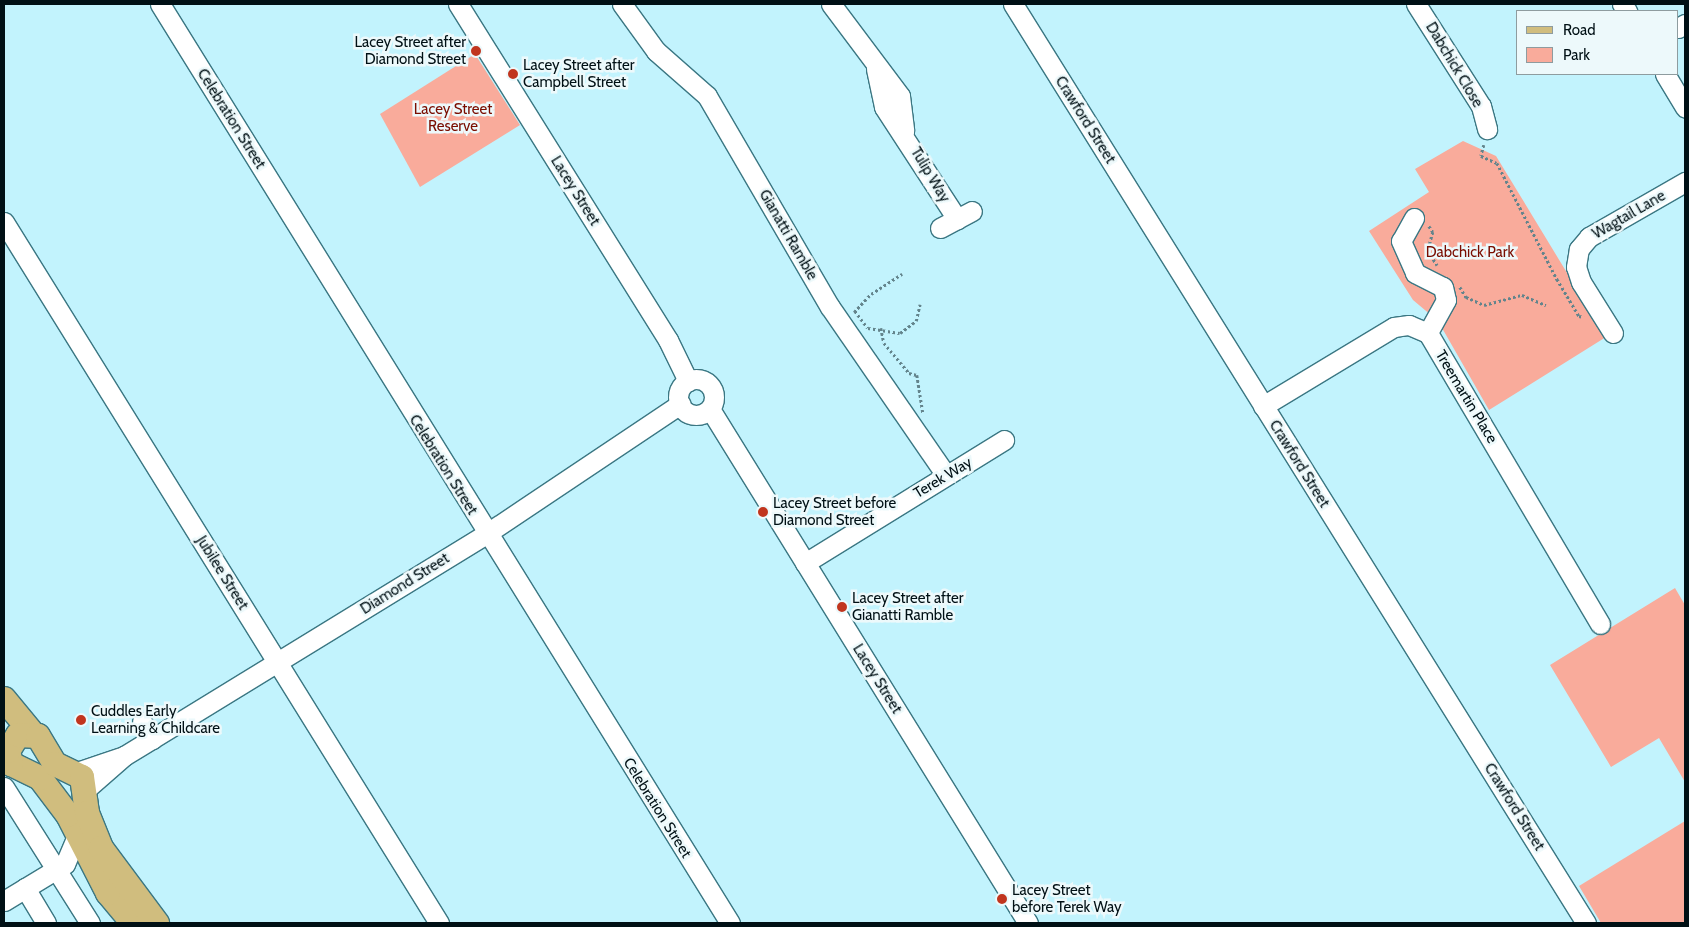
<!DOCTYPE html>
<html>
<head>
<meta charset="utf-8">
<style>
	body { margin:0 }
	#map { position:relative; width:1689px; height:927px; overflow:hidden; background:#c2f3fd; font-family:Cabin,sans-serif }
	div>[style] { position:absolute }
	.green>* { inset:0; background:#f9ab9b }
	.path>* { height:2.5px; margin-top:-1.25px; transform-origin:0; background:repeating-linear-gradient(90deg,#63848c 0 2.5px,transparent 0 5px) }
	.roads { filter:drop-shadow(1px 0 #3b7783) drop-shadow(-1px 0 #3b7783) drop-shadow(0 1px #3b7783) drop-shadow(0 -1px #3b7783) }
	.minor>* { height:19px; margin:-9.5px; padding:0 9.5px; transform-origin:9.5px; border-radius:9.5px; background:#fff }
	.minor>.ring { margin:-9.5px; padding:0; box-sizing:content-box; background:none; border:19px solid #fff; border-radius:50% }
	.major>* { height:24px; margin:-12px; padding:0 12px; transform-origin:12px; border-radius:12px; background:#d0bd7e }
	.dots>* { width:14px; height:14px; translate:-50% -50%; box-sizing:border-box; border:2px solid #edf9fb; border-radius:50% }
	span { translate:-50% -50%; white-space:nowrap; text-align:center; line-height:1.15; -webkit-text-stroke:5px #edf9fb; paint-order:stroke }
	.poi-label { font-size:15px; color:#001015 }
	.right { translate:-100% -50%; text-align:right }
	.left { translate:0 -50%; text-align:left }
	.street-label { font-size:15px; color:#001015 }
	.park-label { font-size:15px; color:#7a0d00 }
	.frame { position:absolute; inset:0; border:5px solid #001015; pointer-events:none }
	.legend { position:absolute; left:1516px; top:10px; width:162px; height:65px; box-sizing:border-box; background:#edf9fb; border:1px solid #8e9c9f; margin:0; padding:6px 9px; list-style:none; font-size:15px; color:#001015 }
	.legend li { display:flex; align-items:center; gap:10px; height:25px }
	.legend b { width:25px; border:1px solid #8e9c9f }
</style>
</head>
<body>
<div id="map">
	<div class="green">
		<div style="clip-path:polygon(475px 54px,520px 125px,420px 187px,380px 114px)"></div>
		<div style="clip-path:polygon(1463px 141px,1496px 156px,1606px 337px,1489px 410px,1438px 321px,1413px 300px,1369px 231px,1429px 192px,1415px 169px)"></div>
		<div style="clip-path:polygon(1675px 588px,1685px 605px,1685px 782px,1659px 738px,1611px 767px,1550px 665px)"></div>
		<div style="clip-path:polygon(1685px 821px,1685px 923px,1601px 923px,1579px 886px)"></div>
	</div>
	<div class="path">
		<div style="left:1484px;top:145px;width:11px;rotate:105deg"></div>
		<div style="left:1481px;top:156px;width:17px;rotate:24deg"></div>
		<div style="left:1497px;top:163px;width:131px;rotate:62.7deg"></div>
		<div style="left:1557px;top:279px;width:43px;rotate:59.3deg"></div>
		<div style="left:1579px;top:316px;width:5px;rotate:11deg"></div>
		<div style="left:1429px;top:226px;width:7px;rotate:56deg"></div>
		<div style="left:1433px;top:232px;width:20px;rotate:105deg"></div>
		<div style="left:1428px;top:251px;width:17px;rotate:57deg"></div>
		<div style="left:1460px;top:287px;width:12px;rotate:59deg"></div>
		<div style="left:1466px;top:297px;width:20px;rotate:24deg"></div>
		<div style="left:1484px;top:305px;width:39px;rotate:-15deg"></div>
		<div style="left:1522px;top:295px;width:26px;rotate:23deg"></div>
		<div style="left:855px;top:311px;width:21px;rotate:53deg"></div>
		<div style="left:868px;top:328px;width:32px;rotate:9deg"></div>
		<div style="left:900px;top:333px;width:20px;rotate:-37deg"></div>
		<div style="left:916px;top:321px;width:17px;rotate:-77deg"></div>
		<div style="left:854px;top:312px;width:25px;rotate:-47deg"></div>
		<div style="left:871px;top:294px;width:37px;rotate:-33deg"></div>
		<div style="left:881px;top:328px;width:15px;rotate:79deg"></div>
		<div style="left:884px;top:343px;width:39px;rotate:50deg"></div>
		<div style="left:909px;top:373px;width:8px;rotate:14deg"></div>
		<div style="left:917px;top:375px;width:38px;rotate:81deg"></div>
	</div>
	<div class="roads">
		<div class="minor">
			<div style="left:160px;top:4px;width:1081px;rotate:58.19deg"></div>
			<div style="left:458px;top:4px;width:396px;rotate:58deg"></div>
			<div style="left:668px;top:340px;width:46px;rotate:64deg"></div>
			<div style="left:622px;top:4px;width:58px;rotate:54.1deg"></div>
			<div style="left:656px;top:51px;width:68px;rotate:41.4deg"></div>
			<div style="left:707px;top:96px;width:244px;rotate:59.8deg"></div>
			<div style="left:830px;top:307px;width:204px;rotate:55.4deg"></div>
			<div style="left:831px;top:4px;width:115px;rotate:53.1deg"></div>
			<div style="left:900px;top:96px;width:35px;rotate:83deg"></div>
			<div style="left:1013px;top:4px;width:1083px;rotate:58.06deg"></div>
			<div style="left:1416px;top:4px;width:121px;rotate:57.5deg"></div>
			<div style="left:1481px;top:106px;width:24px;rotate:75deg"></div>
			<div style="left:1622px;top:4px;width:9px;rotate:54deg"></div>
			<div style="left:1678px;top:28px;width:8px;rotate:-30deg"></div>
			<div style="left:876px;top:69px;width:39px;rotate:78deg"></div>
			<div style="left:884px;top:107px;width:134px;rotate:56.9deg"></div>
			<div style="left:1665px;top:74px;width:39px;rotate:59deg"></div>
			<div style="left:1414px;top:218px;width:26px;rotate:119deg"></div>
			<div style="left:1401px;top:241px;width:35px;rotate:66deg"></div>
			<div style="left:1415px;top:273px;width:31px;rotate:27deg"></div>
			<div style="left:1443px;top:287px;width:13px;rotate:77deg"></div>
			<div style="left:1446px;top:300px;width:38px;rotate:119deg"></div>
			<div style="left:4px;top:222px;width:825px;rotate:58.18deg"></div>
			<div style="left:940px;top:228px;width:36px;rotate:-28deg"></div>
			<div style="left:1613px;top:333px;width:60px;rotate:-122.1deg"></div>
			<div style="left:1581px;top:282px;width:16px;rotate:-108deg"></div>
			<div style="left:1576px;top:267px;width:18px;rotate:-81deg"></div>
			<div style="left:1579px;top:249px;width:16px;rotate:-50deg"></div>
			<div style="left:1589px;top:237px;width:111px;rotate:-29.8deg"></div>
			<div class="ring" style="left:678px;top:379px;width:17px;height:17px"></div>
			<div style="left:1263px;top:406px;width:153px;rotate:-31.1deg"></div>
			<div style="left:1394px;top:327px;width:15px;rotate:-8deg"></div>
			<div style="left:1409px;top:325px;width:21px;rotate:23deg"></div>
			<div style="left:1428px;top:333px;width:338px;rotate:59.4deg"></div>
			<div style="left:710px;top:409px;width:604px;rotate:58.26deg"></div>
			<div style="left:805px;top:563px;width:234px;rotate:-31.7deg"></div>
			<div style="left:142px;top:722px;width:20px;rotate:60deg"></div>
			<div style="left:77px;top:772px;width:46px;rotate:-18.8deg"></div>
			<div style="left:4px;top:787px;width:161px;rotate:57.7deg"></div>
			<div style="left:85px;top:790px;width:52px;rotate:-41.1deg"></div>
			<div style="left:124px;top:756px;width:425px;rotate:-31.5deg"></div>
			<div style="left:486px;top:534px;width:234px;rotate:-33.8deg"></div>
			<div style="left:25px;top:888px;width:41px;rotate:59deg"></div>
			<div style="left:4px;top:901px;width:71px;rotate:-31.2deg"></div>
			<div style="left:65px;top:864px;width:36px;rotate:-67deg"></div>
		</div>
		<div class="major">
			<div style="left:4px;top:699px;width:45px;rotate:50.4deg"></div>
			<div style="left:133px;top:923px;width:39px;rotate:-130deg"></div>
			<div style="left:108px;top:893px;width:88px;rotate:-117.1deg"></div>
			<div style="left:68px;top:815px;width:46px;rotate:-127.1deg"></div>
			<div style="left:40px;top:778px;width:32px;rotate:-154deg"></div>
			<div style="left:11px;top:764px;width:13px;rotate:-103deg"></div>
			<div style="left:8px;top:751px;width:19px;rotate:-58deg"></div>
			<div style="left:18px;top:735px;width:20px;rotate:3deg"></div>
			<div style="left:38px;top:736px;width:33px;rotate:59deg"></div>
			<div style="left:55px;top:764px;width:30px;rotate:26deg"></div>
			<div style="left:82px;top:777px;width:36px;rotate:82deg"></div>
			<div style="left:87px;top:813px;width:38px;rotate:68deg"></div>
			<div style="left:101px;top:848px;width:94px;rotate:53.3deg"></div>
		</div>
	</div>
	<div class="dots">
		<div style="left:476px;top:51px;background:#c1351e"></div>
		<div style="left:513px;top:74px;background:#c1351e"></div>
		<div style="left:763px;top:512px;background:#c1351e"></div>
		<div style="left:842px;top:607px;background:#c1351e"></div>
		<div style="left:81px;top:720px;background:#c1351e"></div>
		<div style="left:1002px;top:899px;background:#c1351e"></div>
	</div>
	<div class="poi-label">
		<span class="right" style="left:466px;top:51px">Lacey Street after<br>Diamond Street</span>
		<span class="left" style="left:523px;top:74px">Lacey Street after<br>Campbell Street</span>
		<span class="left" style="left:773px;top:512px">Lacey Street before<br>Diamond Street</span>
		<span class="left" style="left:852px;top:607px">Lacey Street after<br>Gianatti Ramble</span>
		<span class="left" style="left:91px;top:720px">Cuddles Early<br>Learning &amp; Childcare</span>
		<span class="left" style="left:1012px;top:899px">Lacey Street<br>before Terek Way</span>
	</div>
	<div class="street-label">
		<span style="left:1454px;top:65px;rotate:59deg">Dabchick Close</span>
		<span style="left:231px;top:119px;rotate:58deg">Celebration Street</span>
		<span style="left:1085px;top:120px;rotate:58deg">Crawford Street</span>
		<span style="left:930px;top:175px;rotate:59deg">Tulip Way</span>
		<span style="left:575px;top:191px;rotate:58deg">Lacey Street</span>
		<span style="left:1629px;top:215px;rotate:-30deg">Wagtail Lane</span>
		<span style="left:788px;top:235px;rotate:60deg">Gianatti Ramble</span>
		<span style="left:1466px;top:397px;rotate:59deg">Treemartin Place</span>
		<span style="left:1299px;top:464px;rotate:58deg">Crawford Street</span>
		<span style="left:443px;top:465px;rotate:58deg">Celebration Street</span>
		<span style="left:943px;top:478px;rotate:-31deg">Terek Way</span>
		<span style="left:222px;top:573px;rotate:58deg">Jubilee Street</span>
		<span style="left:405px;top:584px;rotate:-32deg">Diamond Street</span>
		<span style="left:877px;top:679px;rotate:58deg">Lacey Street</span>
		<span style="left:1514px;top:807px;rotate:58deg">Crawford Street</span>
		<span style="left:657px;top:808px;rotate:58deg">Celebration Street</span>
	</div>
	<div class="park-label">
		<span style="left:453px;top:118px">Lacey Street<br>Reserve</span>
		<span style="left:1470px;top:253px">Dabchick Park</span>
	</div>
	<div class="frame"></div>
	<ul class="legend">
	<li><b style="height:6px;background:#d0bd7e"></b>Road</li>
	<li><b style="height:14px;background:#f9ab9b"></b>Park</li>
	</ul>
</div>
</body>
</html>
